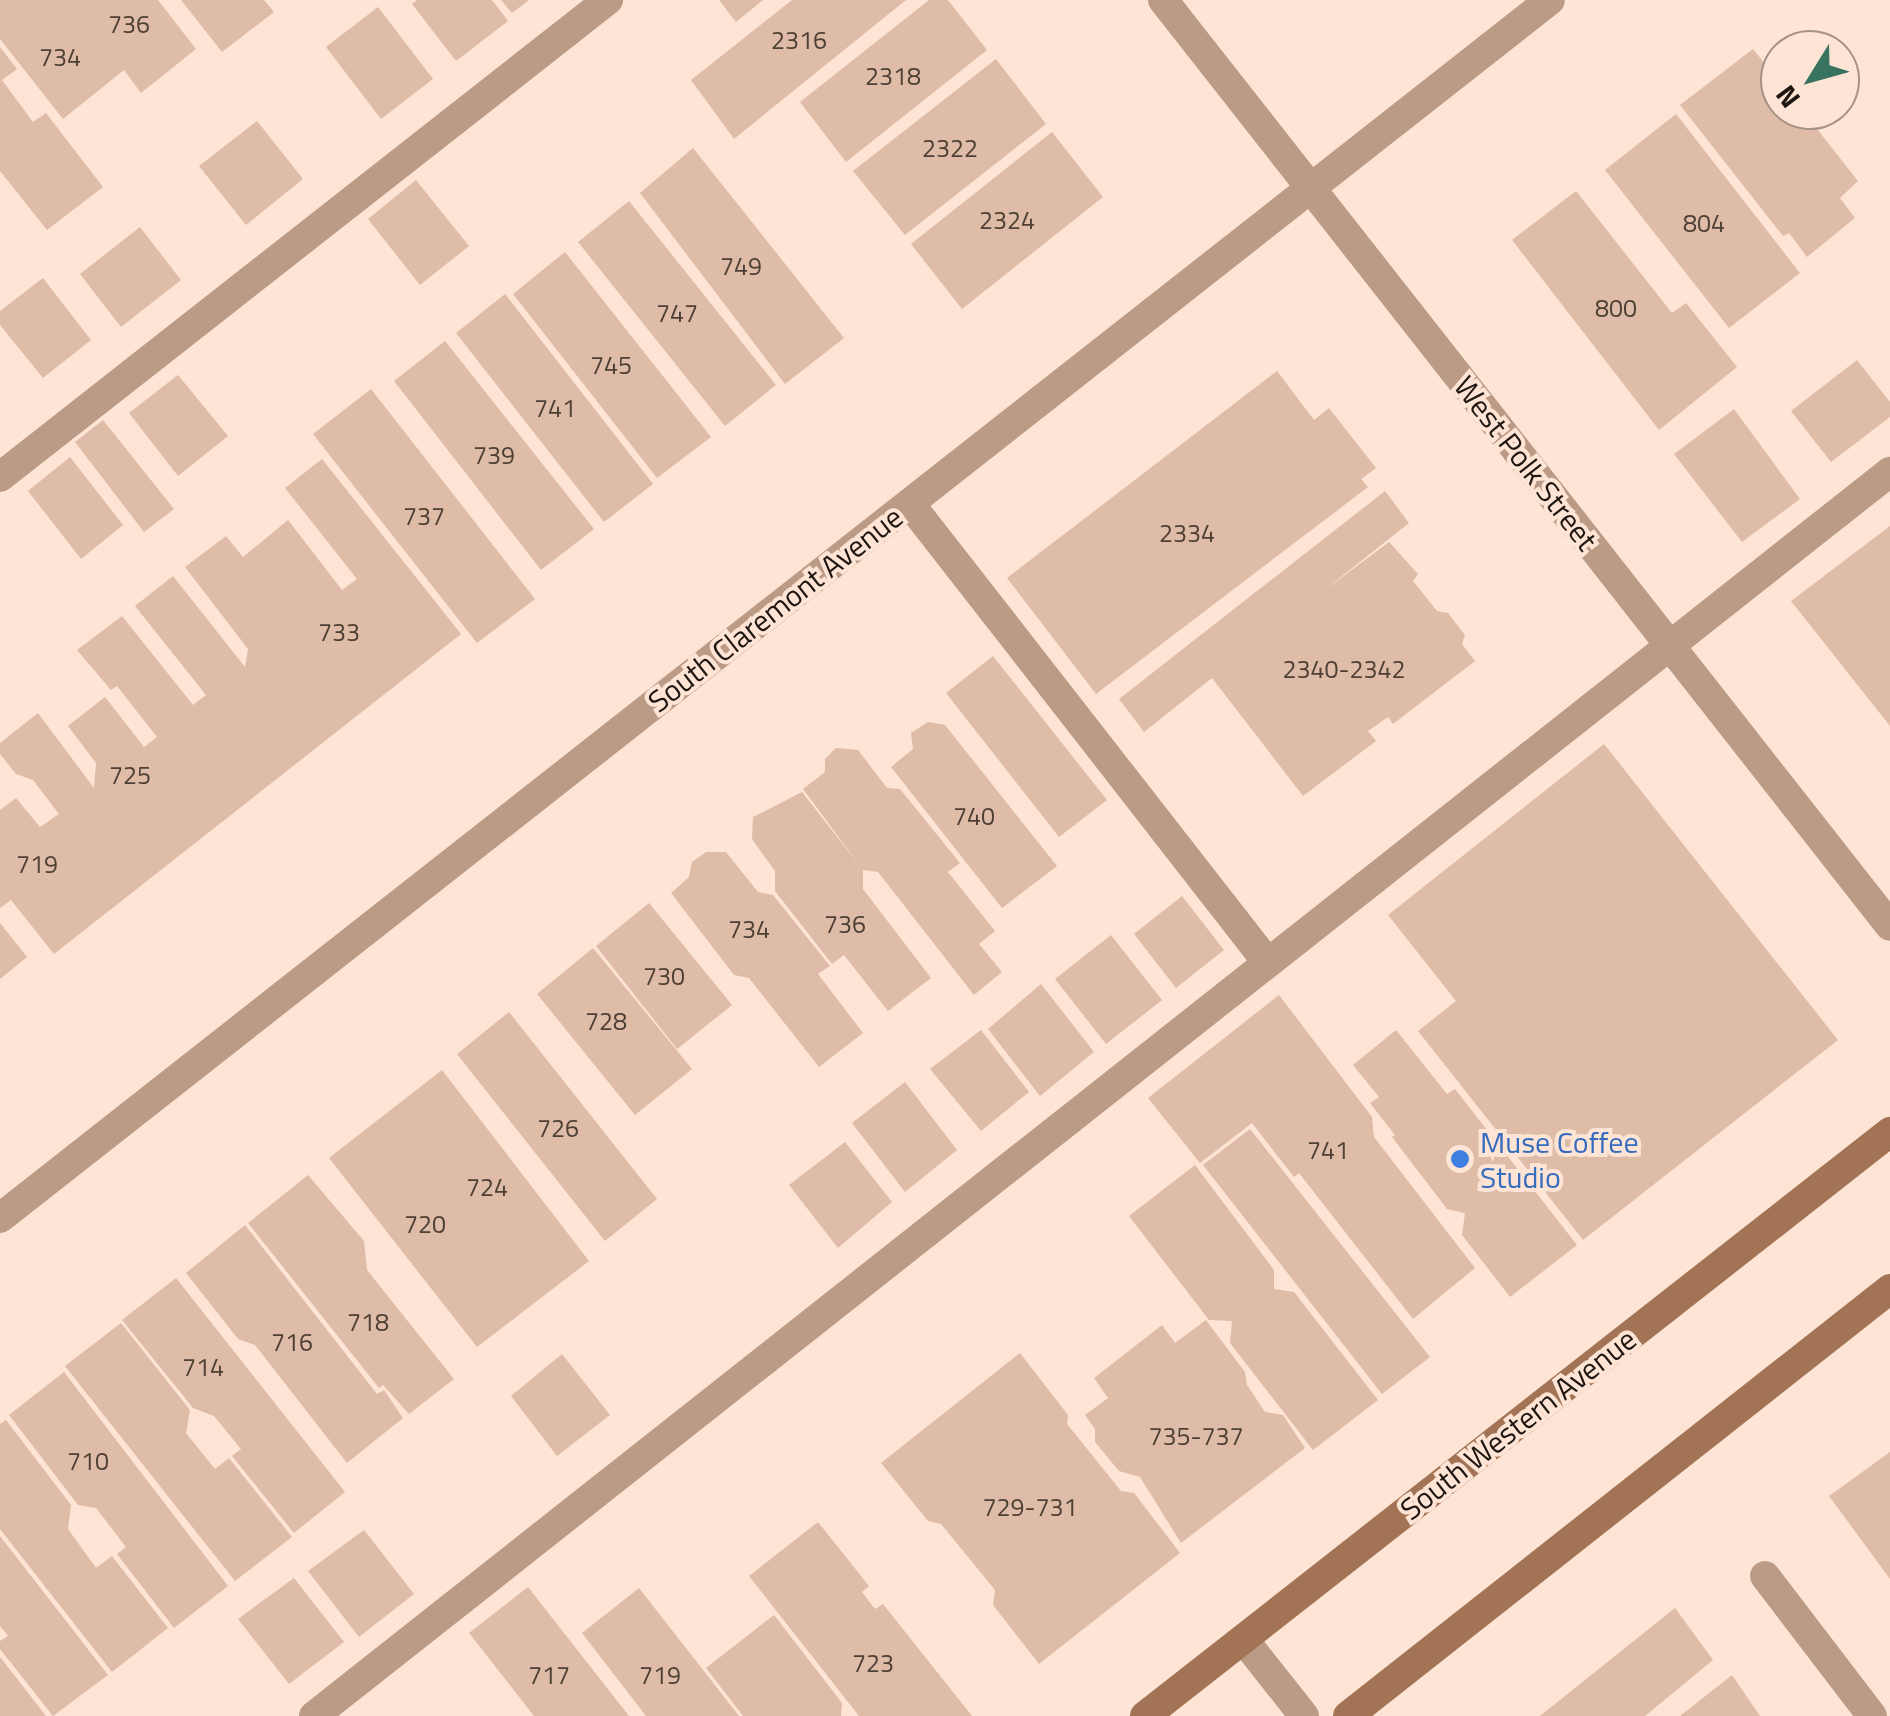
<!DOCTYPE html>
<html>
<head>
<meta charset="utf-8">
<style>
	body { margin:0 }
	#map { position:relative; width:1890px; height:1716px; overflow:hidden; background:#fde4d5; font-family:"Titillium Web",sans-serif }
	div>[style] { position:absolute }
	.building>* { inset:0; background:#debca7 }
	.lane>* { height:30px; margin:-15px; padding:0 15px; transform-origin:15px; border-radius:15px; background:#bb9b86 }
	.street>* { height:30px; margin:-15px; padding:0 15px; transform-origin:15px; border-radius:15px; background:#bb9b86 }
	.secondary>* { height:30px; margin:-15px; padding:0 15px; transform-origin:15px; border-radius:15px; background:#a27455 }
	.dots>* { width:28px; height:28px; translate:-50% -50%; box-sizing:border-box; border:5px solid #fde4d5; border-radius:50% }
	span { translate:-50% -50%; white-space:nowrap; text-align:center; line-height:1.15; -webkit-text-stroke:8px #fde4d5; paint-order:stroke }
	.number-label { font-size:25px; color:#4f4036 }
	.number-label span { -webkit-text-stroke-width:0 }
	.street-label { font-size:30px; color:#1f1611 }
	.shop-label { font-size:30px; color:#366cbe }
	.left { translate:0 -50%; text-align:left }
	.north { position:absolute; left:1760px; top:30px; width:100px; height:100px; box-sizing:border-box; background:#fde4d5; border:2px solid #a49287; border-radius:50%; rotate:233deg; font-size:28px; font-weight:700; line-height:40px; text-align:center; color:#1f1611 }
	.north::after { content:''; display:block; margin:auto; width:35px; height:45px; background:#37735e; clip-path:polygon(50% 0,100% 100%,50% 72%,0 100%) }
</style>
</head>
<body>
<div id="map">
	<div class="building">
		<div style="clip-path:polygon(0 0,158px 0,196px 49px,141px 93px,124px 70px,63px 119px,0 39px)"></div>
		<div style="clip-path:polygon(181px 0,264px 0,274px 12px,222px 52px)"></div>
		<div style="clip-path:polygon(417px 0,492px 0,508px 21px,456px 61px,412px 4px)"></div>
		<div style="clip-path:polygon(501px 0,529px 0,512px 13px)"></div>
		<div style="clip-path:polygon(719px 0,763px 0,736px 22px)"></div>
		<div style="clip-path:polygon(792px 0,906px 0,734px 139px,691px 80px)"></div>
		<div style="clip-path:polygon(929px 0,948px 0,987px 50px,846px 162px,800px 102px)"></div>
		<div style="clip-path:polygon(378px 7px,433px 79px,381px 119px,326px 47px)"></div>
		<div style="clip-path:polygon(0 47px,17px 69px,2px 80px,33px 122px,46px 113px,103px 187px,47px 230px,0 171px)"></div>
		<div style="clip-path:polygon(1753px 49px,1780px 83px,1780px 110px,1802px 110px,1858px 181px,1840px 198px,1855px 218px,1807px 257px,1789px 233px,1783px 236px,1680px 105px)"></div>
		<div style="clip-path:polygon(996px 59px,1046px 124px,905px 235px,853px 171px)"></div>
		<div style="clip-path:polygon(1676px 114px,1800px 273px,1729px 328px,1605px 170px)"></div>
		<div style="clip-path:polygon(257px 121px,303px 179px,246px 225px,199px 166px)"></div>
		<div style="clip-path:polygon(1052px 132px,1103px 197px,962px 309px,911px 244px)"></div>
		<div style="clip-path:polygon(693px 148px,844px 338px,785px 384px,640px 193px)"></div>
		<div style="clip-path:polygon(416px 180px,469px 246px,420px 285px,368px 219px)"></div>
		<div style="clip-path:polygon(1576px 191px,1672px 313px,1686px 303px,1737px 367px,1659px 430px,1512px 240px)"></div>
		<div style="clip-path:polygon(629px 201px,776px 385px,725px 426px,578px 242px)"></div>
		<div style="clip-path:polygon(140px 227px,181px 280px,121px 327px,80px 274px)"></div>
		<div style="clip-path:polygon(565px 252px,711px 437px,657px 478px,513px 294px)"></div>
		<div style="clip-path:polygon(43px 278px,91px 340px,43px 378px,0 325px,0 311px)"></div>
		<div style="clip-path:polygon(505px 294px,653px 484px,604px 522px,456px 333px)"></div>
		<div style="clip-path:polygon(445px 341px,594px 529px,541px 570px,394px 381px)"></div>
		<div style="clip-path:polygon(1857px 360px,1890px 402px,1890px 417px,1831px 462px,1791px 411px)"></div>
		<div style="clip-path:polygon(1277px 371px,1314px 420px,1329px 408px,1376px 468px,1361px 479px,1368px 487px,1096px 694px,1007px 578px)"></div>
		<div style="clip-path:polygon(178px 375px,228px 436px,178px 476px,129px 413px)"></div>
		<div style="clip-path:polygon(371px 389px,535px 599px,477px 643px,313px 434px)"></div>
		<div style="clip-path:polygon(1734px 409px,1800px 499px,1742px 542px,1674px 454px)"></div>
		<div style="clip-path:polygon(103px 420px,174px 509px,144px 532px,75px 442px)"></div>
		<div style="clip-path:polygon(70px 457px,123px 525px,81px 559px,28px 491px)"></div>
		<div style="clip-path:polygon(322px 459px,461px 634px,54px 954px,11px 900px,0 908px,0 810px,16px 798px,40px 827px,59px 814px,33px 780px,16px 774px,0 754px,0 743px,38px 713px,94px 788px,96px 763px,68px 726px,105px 697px,144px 747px,157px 737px,117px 686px,111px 690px,77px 650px,122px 616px,193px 705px,206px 695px,135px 606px,173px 576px,245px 667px,248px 649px,185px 567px,226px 536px,243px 557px,288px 520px,342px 590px,357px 579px,285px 488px)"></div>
		<div style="clip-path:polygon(1385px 491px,1409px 523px,1322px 592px,1389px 542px,1418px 574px,1413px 581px,1437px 611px,1448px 613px,1465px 635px,1462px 644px,1475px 661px,1393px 724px,1388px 717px,1368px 731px,1376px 741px,1303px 796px,1212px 678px,1144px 732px,1119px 699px)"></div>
		<div style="clip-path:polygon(1890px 526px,1890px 726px,1791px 601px)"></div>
		<div style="clip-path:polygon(993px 656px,1107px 800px,1059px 837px,946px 693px)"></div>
		<div style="clip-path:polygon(928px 722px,945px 725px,1057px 866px,1002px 908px,891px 767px,913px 749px,911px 733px)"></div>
		<div style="clip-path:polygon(1604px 744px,1838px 1040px,1583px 1240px,1418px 1031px,1456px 1001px,1388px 915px)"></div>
		<div style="clip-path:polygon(836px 748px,858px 750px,887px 788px,900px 789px,960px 863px,948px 872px,995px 931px,979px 944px,1002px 972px,974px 995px,878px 872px,863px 870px,863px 889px,931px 978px,888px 1011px,844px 955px,832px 964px,775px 891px,775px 871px,752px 839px,753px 817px,802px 792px,860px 866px,803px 789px,825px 772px,825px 759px)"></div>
		<div style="clip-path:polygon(706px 852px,726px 852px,758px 892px,773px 895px,830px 966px,818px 974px,863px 1033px,819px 1067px,749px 978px,734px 975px,671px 893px,689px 877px,692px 862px)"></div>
		<div style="clip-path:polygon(1182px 896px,1224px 950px,1176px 988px,1134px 934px)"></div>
		<div style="clip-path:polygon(649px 903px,732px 1005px,677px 1049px,596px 946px)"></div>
		<div style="clip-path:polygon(0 923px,27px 957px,0 979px)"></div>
		<div style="clip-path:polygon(1111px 935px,1162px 1000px,1106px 1044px,1055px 979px)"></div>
		<div style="clip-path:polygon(593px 948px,692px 1069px,635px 1115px,537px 994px)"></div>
		<div style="clip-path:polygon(1041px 984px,1094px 1052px,1040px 1096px,988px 1029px)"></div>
		<div style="clip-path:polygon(1279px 995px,1372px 1117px,1374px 1137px,1475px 1268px,1413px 1319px,1299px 1173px,1294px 1177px,1252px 1123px,1200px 1163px,1148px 1098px)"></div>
		<div style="clip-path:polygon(509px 1012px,657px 1199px,605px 1241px,457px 1054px)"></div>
		<div style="clip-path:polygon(981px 1030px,1029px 1092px,981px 1131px,930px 1069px)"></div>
		<div style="clip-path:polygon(1396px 1030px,1447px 1094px,1455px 1089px,1577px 1245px,1510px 1297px,1462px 1235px,1465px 1213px,1447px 1209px,1392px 1137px,1395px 1135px,1370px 1103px,1379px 1097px,1353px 1065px)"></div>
		<div style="clip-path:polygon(442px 1070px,589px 1261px,477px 1347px,329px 1158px)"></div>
		<div style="clip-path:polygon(905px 1082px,957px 1150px,905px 1192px,852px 1123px)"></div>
		<div style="clip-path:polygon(1250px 1129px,1430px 1357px,1382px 1394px,1203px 1165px)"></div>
		<div style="clip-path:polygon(845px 1142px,892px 1202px,838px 1248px,789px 1185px)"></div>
		<div style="clip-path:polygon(1195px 1165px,1274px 1270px,1274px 1289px,1294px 1292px,1378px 1400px,1313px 1450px,1230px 1343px,1232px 1321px,1209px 1320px,1129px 1216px)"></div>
		<div style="clip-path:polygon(308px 1175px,364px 1241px,367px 1270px,454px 1379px,409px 1414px,383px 1385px,379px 1388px,248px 1223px)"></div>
		<div style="clip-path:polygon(245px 1225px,377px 1394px,384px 1390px,403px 1418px,347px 1463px,255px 1345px,238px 1339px,186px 1273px)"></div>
		<div style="clip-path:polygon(176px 1278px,345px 1492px,294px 1533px,232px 1456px,241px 1449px,214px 1416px,193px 1408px,122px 1320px)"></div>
		<div style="clip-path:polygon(1206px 1320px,1245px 1372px,1247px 1385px,1265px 1412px,1283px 1415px,1305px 1448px,1181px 1543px,1140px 1477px,1119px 1471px,1095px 1442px,1095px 1429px,1085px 1415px,1108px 1398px,1094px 1378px,1162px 1325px,1175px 1343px)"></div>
		<div style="clip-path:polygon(121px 1323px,190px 1410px,186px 1433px,215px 1469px,229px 1458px,292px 1537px,235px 1581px,65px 1366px)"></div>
		<div style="clip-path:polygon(1020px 1353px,1068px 1415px,1067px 1424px,1121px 1491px,1134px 1493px,1180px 1553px,1039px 1664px,993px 1605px,995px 1590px,941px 1524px,928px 1521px,881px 1463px)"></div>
		<div style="clip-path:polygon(562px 1354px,610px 1415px,557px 1456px,511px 1396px)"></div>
		<div style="clip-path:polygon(64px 1372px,228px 1586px,174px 1628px,117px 1554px,126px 1547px,96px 1508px,78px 1505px,9px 1415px)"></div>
		<div style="clip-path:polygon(6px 1420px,71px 1505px,68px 1529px,96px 1568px,112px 1556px,168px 1628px,112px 1672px,0 1529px,0 1424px)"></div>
		<div style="clip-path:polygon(1890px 1452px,1890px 1579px,1829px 1496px)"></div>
		<div style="clip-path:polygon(818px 1522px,869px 1586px,862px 1592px,875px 1609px,883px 1604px,972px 1716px,859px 1716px,749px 1576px)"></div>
		<div style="clip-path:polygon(364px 1530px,414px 1594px,359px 1637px,308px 1571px)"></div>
		<div style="clip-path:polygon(0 1536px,108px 1675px,53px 1716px,0 1649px,0 1641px,8px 1636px,0 1626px)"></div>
		<div style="clip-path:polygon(294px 1578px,344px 1642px,289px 1684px,238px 1619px)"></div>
		<div style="clip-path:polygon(528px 1587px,629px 1716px,534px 1716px,469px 1633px)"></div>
		<div style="clip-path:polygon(639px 1588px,739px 1716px,646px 1716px,582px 1633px)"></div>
		<div style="clip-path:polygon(1675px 1608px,1713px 1660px,1645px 1716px,1540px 1716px)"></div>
		<div style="clip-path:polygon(774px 1615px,842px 1703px,841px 1716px,743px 1716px,706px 1668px)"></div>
		<div style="clip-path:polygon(0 1657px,46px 1716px,0 1716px)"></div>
		<div style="clip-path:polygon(1732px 1675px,1760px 1716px,1680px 1716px)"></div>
	</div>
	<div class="lane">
		<div style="left:0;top:477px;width:773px;rotate:-38.12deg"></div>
		<div style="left:910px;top:504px;width:582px;rotate:52.05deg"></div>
		<div style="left:1765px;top:1576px;width:176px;rotate:52.6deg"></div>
		<div style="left:314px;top:1716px;width:2008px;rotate:-38.29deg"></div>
	</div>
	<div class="street">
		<div style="left:1163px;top:0;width:1177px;rotate:51.86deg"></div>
		<div style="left:0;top:1218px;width:1971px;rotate:-38.16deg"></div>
		<div style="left:1244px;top:1640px;width:97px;rotate:51.7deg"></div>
	</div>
	<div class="secondary">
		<div style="left:1145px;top:1716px;width:947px;rotate:-38.09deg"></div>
		<div style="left:1348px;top:1716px;width:690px;rotate:-38.23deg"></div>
	</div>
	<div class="dots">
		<div style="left:1460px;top:1159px;background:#3f7fe0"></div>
	</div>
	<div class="number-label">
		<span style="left:129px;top:24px">736</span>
		<span style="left:799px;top:40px">2316</span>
		<span style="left:60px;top:57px">734</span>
		<span style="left:893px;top:76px">2318</span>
		<span style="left:950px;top:148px">2322</span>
		<span style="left:1007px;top:220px">2324</span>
		<span style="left:1704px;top:223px">804</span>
		<span style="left:741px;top:266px">749</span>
		<span style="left:1616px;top:308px">800</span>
		<span style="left:677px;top:313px">747</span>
		<span style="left:611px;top:365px">745</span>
		<span style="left:555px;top:408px">741</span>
		<span style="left:494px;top:455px">739</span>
		<span style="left:424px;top:516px">737</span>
		<span style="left:1187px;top:533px">2334</span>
		<span style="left:339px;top:632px">733</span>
		<span style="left:1344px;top:669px">2340-2342</span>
		<span style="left:130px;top:775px">725</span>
		<span style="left:974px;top:816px">740</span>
		<span style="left:37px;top:864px">719</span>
		<span style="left:845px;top:924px">736</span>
		<span style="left:749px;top:929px">734</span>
		<span style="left:664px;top:976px">730</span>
		<span style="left:606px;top:1021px">728</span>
		<span style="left:558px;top:1128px">726</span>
		<span style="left:1328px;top:1150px">741</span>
		<span style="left:487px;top:1187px">724</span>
		<span style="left:425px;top:1224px">720</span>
		<span style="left:368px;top:1322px">718</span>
		<span style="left:292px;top:1342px">716</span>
		<span style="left:203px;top:1367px">714</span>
		<span style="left:1196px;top:1436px">735-737</span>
		<span style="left:88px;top:1461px">710</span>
		<span style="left:1030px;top:1507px">729-731</span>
		<span style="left:873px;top:1663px">723</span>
		<span style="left:549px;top:1675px">717</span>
		<span style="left:660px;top:1675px">719</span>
	</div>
	<div class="street-label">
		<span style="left:1526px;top:463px;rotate:52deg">West Polk Street</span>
		<span style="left:775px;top:609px;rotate:-38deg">South Claremont Avenue</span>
		<span style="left:1518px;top:1424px;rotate:-38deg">South Western Avenue</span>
	</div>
	<div class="shop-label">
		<span class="left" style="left:1480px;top:1159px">Muse Coffee<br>Studio</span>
	</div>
	<div class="north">N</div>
</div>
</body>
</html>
